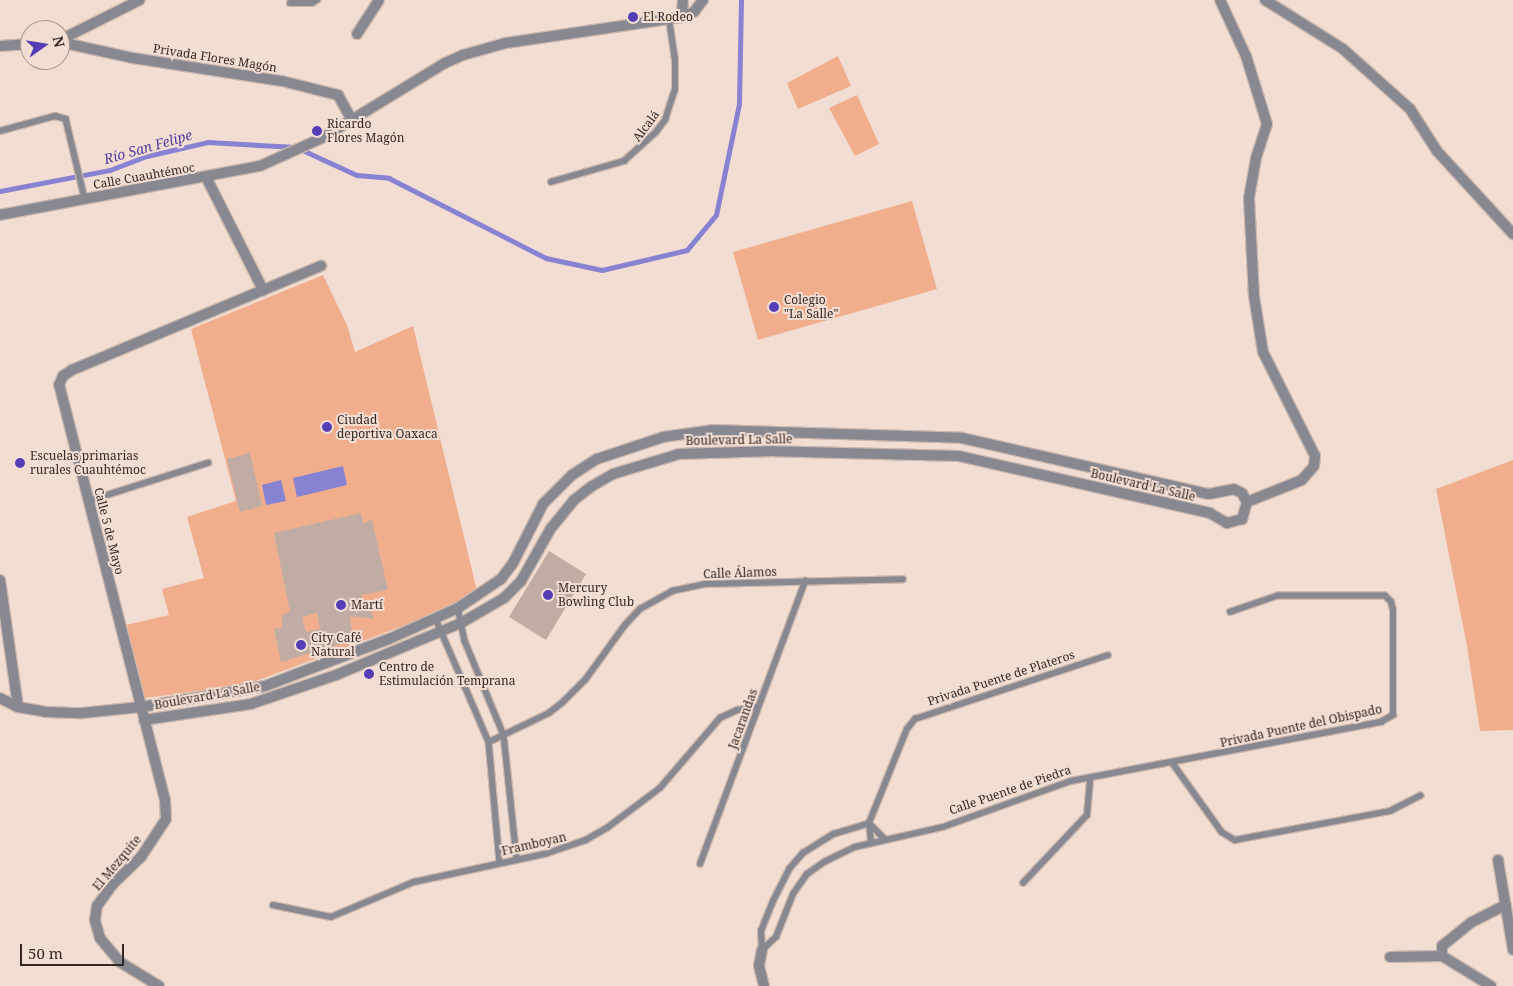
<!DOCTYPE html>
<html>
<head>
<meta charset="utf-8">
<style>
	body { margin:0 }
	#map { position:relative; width:1513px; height:986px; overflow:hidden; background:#f2ddd2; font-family:"Noto Serif",serif }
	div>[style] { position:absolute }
	.green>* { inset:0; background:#f0ae8d }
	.water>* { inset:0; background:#8882d2 }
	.stream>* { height:4.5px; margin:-2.25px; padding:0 2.25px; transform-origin:2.25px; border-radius:2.25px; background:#8882d2 }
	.building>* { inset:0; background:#c0aca2 }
	.roads { filter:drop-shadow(1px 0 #cbb9af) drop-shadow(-1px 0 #cbb9af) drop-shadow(0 1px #cbb9af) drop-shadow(0 -1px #cbb9af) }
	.lane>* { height:5.5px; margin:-2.75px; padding:0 2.75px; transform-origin:2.75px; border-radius:2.75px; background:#888890 }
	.street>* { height:10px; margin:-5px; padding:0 5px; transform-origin:5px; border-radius:5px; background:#888890 }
	.dots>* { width:14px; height:14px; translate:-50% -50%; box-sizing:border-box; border:2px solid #f2ddd2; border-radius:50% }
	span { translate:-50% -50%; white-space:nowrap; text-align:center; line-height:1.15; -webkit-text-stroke:4px #f2ddd2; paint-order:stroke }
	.poi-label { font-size:12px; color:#312925 }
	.left { translate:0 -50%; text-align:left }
	.street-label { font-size:12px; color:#312925 }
	.water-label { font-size:14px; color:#5141a1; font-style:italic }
	.north { position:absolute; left:20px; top:20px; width:50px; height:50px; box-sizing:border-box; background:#f2ddd2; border:1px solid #a5958d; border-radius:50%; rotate:77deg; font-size:14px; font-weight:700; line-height:20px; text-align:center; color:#312925 }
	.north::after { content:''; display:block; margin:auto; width:18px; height:22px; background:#553db5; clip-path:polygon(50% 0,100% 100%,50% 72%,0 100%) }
	.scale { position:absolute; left:20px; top:944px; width:104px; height:22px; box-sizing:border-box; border:2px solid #312925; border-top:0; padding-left:6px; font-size:15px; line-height:18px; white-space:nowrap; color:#312925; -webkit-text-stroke:4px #f2ddd2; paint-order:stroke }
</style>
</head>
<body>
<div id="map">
	<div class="green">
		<div style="clip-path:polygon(838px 56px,851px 86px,798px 109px,787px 83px)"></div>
		<div style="clip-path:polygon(857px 95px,879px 144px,855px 156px,829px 108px)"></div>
		<div style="clip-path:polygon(912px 201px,937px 289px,758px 340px,733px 252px)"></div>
		<div style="clip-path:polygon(323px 275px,347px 325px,355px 352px,413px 326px,477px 591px,440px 612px,245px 685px,145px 698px,126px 625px,169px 615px,162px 589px,204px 578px,187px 517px,236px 501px,191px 329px)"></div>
		<div style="clip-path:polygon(1513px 460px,1513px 730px,1480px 731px,1467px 646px,1436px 489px)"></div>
	</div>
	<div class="water">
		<div style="clip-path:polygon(343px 466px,347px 485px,297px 497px,293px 478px)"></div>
		<div style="clip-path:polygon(281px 480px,286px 501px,266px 505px,262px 485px)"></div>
	</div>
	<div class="stream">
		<div style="left:0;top:191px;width:112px;rotate:-10.8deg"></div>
		<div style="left:110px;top:170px;width:40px;rotate:-21deg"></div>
		<div style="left:147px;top:156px;width:63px;rotate:-12.9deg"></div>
		<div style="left:208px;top:142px;width:88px;rotate:3.3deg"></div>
		<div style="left:296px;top:147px;width:67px;rotate:24.7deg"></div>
		<div style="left:357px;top:175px;width:32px;rotate:5deg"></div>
		<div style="left:389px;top:178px;width:176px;rotate:27deg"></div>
		<div style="left:546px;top:258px;width:57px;rotate:12.1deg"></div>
		<div style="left:602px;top:270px;width:87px;rotate:-13.2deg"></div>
		<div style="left:687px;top:250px;width:45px;rotate:-50.4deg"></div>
		<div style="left:716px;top:215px;width:113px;rotate:-78.3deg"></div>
		<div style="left:739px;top:104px;width:104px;rotate:-88.9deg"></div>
	</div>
	<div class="building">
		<div style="clip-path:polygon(250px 453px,262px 506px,240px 512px,227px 459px)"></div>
		<div style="clip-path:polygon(evenodd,361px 513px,363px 523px,372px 520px,388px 590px,361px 595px,375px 619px,350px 616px,353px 640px,281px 662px,274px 629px,282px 628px,282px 615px,290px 612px,274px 533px,361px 513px,317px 613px,320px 629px,306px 632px,302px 617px,317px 613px)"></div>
		<div style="clip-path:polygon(549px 551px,586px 574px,546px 640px,509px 617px)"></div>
	</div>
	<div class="roads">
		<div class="lane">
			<div style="left:290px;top:3px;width:22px"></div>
			<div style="left:312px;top:3px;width:6px;rotate:-31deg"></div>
			<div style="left:0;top:131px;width:57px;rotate:-15.3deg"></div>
			<div style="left:55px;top:116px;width:11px;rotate:15deg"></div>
			<div style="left:66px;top:119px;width:82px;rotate:76.6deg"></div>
			<div style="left:551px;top:182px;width:76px;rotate:-16deg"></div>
			<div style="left:624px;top:161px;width:43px;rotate:-42.2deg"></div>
			<div style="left:656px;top:132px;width:15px;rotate:-53deg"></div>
			<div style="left:665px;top:120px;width:32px;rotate:-72deg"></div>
			<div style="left:675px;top:90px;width:30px;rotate:-90deg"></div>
			<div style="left:675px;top:60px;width:40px;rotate:-98.5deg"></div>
			<div style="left:88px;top:501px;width:126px;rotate:-17.6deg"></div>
			<div style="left:458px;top:608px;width:34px;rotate:78deg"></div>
			<div style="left:465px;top:641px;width:102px;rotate:67.5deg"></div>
			<div style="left:504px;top:735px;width:125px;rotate:84deg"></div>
			<div style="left:436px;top:619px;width:134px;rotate:66.7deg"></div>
			<div style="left:489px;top:742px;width:121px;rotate:84.8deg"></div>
			<div style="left:489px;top:742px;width:67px;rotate:-25.8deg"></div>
			<div style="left:549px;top:713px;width:16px;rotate:-38deg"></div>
			<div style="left:562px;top:703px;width:33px;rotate:-45deg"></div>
			<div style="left:585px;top:680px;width:68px;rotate:-54deg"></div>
			<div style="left:625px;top:625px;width:22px;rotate:-47deg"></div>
			<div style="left:640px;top:609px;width:37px;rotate:-29deg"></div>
			<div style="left:672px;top:591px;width:34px;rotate:-12deg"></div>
			<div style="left:705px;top:584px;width:198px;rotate:-1.4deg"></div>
			<div style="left:1172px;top:762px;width:86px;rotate:54.5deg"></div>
			<div style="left:1222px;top:832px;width:15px;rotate:32deg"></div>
			<div style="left:1235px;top:840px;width:158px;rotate:-10.6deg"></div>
			<div style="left:1390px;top:811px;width:34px;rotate:-27deg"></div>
			<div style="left:871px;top:842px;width:19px;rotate:-96deg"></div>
			<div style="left:869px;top:823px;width:101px;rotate:-68deg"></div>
			<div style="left:907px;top:729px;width:13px;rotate:-51deg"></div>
			<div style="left:915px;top:719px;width:203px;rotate:-18.3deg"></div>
			<div style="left:700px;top:864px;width:302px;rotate:-69.6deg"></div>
			<div style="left:1023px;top:883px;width:93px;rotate:-46.7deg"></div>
			<div style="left:1087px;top:815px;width:37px;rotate:-85deg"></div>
			<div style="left:273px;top:905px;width:59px;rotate:11.7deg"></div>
			<div style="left:331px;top:917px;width:90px;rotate:-22.9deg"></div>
			<div style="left:414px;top:882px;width:134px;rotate:-12.1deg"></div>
			<div style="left:545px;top:854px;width:43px;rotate:-18.9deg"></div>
			<div style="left:586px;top:840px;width:24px;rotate:-30deg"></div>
			<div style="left:607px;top:828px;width:66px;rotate:-37deg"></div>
			<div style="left:660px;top:788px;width:92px;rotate:-49.4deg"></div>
			<div style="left:720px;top:718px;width:19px;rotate:-25deg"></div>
			<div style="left:737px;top:710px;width:21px;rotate:-8deg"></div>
			<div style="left:762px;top:950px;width:19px;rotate:-43deg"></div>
			<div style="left:776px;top:937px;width:46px;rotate:-68.4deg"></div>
			<div style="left:793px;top:894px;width:24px;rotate:-55deg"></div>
			<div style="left:807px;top:874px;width:21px;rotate:-35deg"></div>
			<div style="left:824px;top:862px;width:34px;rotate:-26deg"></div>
			<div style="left:855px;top:847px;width:90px;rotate:-12.8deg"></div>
			<div style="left:943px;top:827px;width:136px;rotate:-19.8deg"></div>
			<div style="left:1071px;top:781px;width:316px;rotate:-10.8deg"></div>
			<div style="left:1381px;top:722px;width:14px;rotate:-30deg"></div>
			<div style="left:1393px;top:715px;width:105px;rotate:-90deg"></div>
			<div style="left:1393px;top:610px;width:8px;rotate:-104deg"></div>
			<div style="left:1391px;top:602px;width:8px;rotate:-135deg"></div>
			<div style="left:1385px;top:596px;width:107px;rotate:180deg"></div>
			<div style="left:1278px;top:596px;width:50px;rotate:161.2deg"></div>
			<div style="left:762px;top:950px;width:19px;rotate:-93deg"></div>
			<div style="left:761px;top:931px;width:32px;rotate:-68deg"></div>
			<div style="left:773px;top:901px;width:36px;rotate:-63deg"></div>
			<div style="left:789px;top:869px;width:21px;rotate:-49deg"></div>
			<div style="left:803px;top:853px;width:36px;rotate:-32deg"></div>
			<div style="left:834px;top:834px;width:37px;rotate:-17deg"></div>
			<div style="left:869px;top:823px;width:23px;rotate:45deg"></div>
		</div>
		<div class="street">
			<div style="left:1220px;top:0;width:62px;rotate:65.1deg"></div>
			<div style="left:1246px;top:56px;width:71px;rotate:72.8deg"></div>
			<div style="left:1267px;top:124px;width:36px;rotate:108deg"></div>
			<div style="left:1256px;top:158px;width:41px;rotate:99.9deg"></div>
			<div style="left:1249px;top:198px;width:98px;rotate:87.1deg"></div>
			<div style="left:1254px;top:296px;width:57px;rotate:80.9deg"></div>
			<div style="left:1263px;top:352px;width:116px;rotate:63.4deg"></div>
			<div style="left:1315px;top:456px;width:10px;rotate:96deg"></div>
			<div style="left:1314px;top:466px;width:18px;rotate:131deg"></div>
			<div style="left:1302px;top:480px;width:59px;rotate:158.2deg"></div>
			<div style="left:1265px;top:0;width:92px;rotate:32.1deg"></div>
			<div style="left:1343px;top:49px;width:90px;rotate:41.8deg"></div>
			<div style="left:1410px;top:109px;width:50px;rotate:57.3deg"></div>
			<div style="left:1437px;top:151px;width:113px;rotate:47.5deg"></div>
			<div style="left:682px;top:17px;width:17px;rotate:-87deg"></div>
			<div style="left:357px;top:34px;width:40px;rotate:-57.1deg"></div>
			<div style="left:60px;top:40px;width:89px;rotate:-26.6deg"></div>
			<div style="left:60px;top:42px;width:75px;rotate:12.4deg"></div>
			<div style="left:133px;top:58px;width:151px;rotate:8.8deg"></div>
			<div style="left:282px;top:81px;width:58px;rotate:14deg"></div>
			<div style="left:338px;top:95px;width:29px;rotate:61deg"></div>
			<div style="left:0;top:46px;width:30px;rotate:-4deg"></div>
			<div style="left:206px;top:177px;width:127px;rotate:63.2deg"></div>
			<div style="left:0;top:215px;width:265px;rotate:-10.7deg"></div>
			<div style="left:260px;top:166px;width:68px;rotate:-24.3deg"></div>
			<div style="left:322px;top:138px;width:144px;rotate:-31.4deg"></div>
			<div style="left:445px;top:63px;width:20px;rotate:-24deg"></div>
			<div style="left:463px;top:55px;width:45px;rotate:-15.6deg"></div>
			<div style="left:506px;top:43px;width:178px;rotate:-8.4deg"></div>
			<div style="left:682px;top:17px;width:13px;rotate:-23deg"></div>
			<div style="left:694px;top:12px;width:15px;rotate:-53deg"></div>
			<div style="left:0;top:580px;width:128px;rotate:81.9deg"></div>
			<div style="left:0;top:698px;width:20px;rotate:27deg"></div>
			<div style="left:18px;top:707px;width:27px;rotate:10deg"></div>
			<div style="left:45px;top:712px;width:37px;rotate:2deg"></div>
			<div style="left:82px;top:713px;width:59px;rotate:-5.8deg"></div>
			<div style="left:141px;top:707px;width:126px;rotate:-9.6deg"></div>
			<div style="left:265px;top:686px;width:133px;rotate:-20.8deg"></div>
			<div style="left:389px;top:639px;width:76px;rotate:-24.2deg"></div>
			<div style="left:458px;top:608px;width:52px;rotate:-34deg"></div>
			<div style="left:501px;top:579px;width:20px;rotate:-53deg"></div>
			<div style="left:513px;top:563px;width:66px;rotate:-63deg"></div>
			<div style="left:543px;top:504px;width:41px;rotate:-45deg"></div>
			<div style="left:572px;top:475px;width:30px;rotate:-33deg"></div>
			<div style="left:597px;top:459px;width:70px;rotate:-18.4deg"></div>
			<div style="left:663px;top:437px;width:49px;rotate:-8.1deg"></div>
			<div style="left:712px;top:430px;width:250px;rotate:1.8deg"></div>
			<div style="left:962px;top:438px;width:253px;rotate:12.8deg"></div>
			<div style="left:1209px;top:494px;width:25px;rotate:-11deg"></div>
			<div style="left:1234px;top:489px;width:9px;rotate:27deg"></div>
			<div style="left:1242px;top:493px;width:10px;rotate:61deg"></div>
			<div style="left:1247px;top:502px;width:18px;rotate:106deg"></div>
			<div style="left:1242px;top:519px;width:16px;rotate:165deg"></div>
			<div style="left:1227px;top:523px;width:20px;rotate:-150deg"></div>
			<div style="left:1210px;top:513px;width:257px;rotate:-167.2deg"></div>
			<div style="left:959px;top:456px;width:185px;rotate:-178.5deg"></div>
			<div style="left:774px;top:451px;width:95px;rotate:178.2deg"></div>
			<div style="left:679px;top:454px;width:69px;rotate:163.1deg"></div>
			<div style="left:613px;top:474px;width:24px;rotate:150deg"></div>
			<div style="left:592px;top:486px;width:23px;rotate:142deg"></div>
			<div style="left:574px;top:500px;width:36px;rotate:129deg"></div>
			<div style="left:551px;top:528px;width:61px;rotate:119.5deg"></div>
			<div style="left:521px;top:581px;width:24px;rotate:135deg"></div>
			<div style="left:504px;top:598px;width:50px;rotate:149.8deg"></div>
			<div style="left:461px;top:623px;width:135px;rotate:157.4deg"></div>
			<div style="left:336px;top:675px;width:90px;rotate:161.2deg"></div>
			<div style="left:251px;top:704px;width:108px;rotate:171.5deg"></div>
			<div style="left:1498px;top:860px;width:91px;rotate:80.5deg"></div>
			<div style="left:762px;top:950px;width:16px;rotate:101deg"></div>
			<div style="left:759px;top:966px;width:21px;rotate:76deg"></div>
			<div style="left:1390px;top:957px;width:52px;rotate:-1.1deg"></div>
			<div style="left:159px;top:986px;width:46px;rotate:-148.4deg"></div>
			<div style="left:120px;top:962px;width:31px;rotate:-130deg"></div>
			<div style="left:100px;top:938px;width:19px;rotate:-106deg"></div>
			<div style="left:95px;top:920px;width:14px;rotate:-82deg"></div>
			<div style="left:97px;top:906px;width:27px;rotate:-54deg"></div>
			<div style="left:113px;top:884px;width:39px;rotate:-44deg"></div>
			<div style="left:141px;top:857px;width:45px;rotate:-56.7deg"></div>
			<div style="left:166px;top:819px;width:19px;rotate:-93deg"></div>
			<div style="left:165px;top:800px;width:428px;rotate:-104.3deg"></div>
			<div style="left:59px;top:385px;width:10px;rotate:-66deg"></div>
			<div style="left:63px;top:376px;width:11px;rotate:-34deg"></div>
			<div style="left:72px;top:370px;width:270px;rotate:-22.7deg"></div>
			<div style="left:1491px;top:986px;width:57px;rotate:-148.5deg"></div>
			<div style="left:1442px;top:956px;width:10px;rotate:-90deg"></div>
			<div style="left:1442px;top:946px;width:38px;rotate:-39deg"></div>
			<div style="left:1472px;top:922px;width:38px;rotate:-27deg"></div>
		</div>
	</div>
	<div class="dots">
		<div style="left:633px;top:17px;background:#553db5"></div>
		<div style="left:317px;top:131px;background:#553db5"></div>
		<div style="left:774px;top:307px;background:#553db5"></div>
		<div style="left:327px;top:427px;background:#553db5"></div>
		<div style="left:20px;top:463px;background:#553db5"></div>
		<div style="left:548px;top:595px;background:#553db5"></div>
		<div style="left:341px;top:605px;background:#553db5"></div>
		<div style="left:301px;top:645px;background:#553db5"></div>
		<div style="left:369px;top:674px;background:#553db5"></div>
	</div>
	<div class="poi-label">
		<span class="left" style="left:643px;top:17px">El Rodeo</span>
		<span class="left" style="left:327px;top:131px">Ricardo<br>Flores Magón</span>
		<span class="left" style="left:784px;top:307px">Colegio<br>"La Salle"</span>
		<span class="left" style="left:337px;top:427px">Ciudad<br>deportiva Oaxaca</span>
		<span class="left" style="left:30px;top:463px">Escuelas primarias<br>rurales Cuauhtémoc</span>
		<span class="left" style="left:558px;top:595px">Mercury<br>Bowling Club</span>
		<span class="left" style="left:351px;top:605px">Martí</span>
		<span class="left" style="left:311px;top:645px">City Café<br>Natural</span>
		<span class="left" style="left:379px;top:674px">Centro de<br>Estimulación Temprana</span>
	</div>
	<div class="street-label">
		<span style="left:215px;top:58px;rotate:9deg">Privada Flores Magón</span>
		<span style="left:646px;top:126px;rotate:-53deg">Alcalá</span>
		<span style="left:144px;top:176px;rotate:-10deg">Calle Cuauhtémoc</span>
		<span style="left:739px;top:440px;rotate:-1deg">Boulevard La Salle</span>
		<span style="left:1143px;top:485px;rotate:13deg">Boulevard La Salle</span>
		<span style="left:109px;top:531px;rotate:76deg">Calle 5 de Mayo</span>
		<span style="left:740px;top:573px;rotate:-2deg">Calle Álamos</span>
		<span style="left:1001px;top:678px;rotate:-18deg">Privada Puente de Plateros</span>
		<span style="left:207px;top:696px;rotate:-10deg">Boulevard La Salle</span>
		<span style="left:743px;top:719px;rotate:-70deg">Jacarandas</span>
		<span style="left:1301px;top:726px;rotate:-12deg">Privada Puente del Obispado</span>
		<span style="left:1010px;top:790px;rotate:-19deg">Calle Puente de Piedra</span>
		<span style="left:534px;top:844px;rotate:-13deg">Framboyan</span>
		<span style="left:117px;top:863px;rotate:-50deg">El Mezquite</span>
	</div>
	<div class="water-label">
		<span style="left:148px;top:147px;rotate:-16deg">Río San Felipe</span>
	</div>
	<div class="north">N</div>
	<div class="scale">50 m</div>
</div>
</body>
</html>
